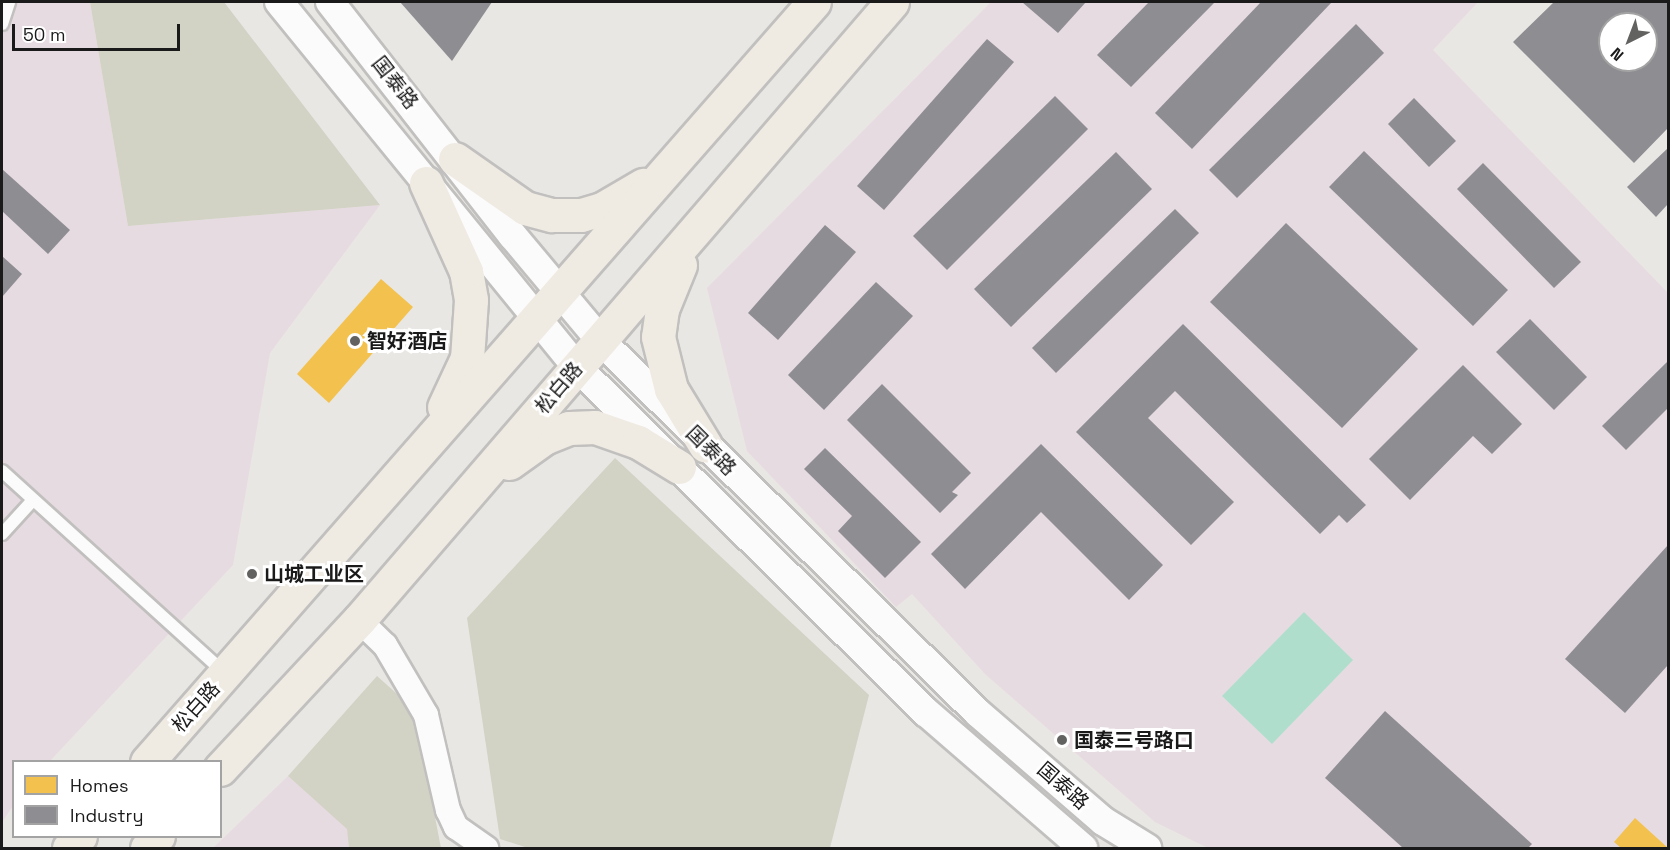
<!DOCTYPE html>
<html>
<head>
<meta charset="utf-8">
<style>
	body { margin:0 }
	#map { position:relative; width:1670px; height:850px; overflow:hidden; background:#e9e7e3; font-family:"Space Grotesk","Noto Sans SC",sans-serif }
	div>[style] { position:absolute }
	.industrial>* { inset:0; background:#e7dbe2 }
	.construction>* { inset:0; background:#d2d2c5 }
	.pitch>* { inset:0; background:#afdfcc }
	.homes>* { inset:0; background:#f2c14e }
	.industry>* { inset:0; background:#8d8d92 }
	.roads { filter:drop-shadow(2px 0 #c1c0bf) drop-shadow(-2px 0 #c1c0bf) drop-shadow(0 2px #c1c0bf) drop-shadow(0 -2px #c1c0bf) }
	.service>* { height:12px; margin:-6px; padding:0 6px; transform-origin:6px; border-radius:6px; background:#fcfbfb }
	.minor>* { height:24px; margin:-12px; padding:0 12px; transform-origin:12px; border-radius:12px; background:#fcfbfb }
	.tertiary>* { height:28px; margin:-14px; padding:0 14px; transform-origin:14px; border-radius:14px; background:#fcfbfb }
	.primary>* { height:33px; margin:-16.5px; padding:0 16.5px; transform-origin:16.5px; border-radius:16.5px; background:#efeae2 }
	.dots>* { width:16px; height:16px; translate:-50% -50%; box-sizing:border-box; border:3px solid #fff; border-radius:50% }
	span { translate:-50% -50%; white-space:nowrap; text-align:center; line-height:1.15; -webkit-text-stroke:6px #fff; paint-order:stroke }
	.street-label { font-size:20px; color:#1a1a1a }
	.poi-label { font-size:20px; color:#1a1a1a; font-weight:700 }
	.left { translate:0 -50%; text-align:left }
	.frame { position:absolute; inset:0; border:3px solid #1a1a1a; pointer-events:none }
	.legend { position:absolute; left:12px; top:760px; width:210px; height:78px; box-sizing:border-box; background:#fff; border:2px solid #a3a3a3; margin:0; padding:8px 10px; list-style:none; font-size:18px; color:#1a1a1a }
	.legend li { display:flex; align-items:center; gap:12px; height:30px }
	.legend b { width:30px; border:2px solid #a3a3a3 }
	.north { position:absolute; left:1598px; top:12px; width:60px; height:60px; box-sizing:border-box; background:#fff; border:2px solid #a3a3a3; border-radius:50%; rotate:222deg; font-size:16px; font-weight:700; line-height:24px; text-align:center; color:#1a1a1a }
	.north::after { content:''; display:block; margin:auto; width:21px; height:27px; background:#626260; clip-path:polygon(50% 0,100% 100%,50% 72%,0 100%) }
	.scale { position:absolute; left:12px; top:24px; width:168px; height:27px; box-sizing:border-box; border:3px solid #1a1a1a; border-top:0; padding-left:8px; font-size:18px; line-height:21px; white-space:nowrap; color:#1a1a1a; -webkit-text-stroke:4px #fff; paint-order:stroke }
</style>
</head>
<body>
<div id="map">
	<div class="industrial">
		<div style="clip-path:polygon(2px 2px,90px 2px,128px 226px,380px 205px,270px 353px,233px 565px,50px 761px,14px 762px,13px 806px,2px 822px)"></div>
		<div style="clip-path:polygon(991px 2px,1478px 2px,1433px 50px,1668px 293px,1668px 848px,1208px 848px,1155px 822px,985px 674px,912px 594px,896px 607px,747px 451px,707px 288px)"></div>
		<div style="clip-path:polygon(288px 776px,348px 829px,349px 848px,213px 848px)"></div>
	</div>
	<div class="construction">
		<div style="clip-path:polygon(90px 2px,224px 2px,380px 205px,128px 226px)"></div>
		<div style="clip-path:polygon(615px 458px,869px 695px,830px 848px,528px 848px,500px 839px,467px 618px)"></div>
		<div style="clip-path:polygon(377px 676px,414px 709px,441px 848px,349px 848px,347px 829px,288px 776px)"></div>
	</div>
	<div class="pitch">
		<div style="clip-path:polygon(1304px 612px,1353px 660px,1272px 744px,1222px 696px)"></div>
	</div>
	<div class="homes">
		<div style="clip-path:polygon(381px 279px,413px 307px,329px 403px,297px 374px)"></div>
		<div style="clip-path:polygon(1635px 818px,1668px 848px,1621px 848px,1614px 842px)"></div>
	</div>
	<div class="industry">
		<div style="clip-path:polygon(400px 2px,492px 2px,452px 61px)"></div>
		<div style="clip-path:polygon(1022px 2px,1086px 2px,1058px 33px)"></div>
		<div style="clip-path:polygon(1149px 2px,1215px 2px,1131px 87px,1097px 55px)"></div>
		<div style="clip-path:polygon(1261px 2px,1331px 3px,1192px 149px,1155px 113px)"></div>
		<div style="clip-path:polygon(evenodd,1554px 2px,1668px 2px,1668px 128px,1634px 163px,1513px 42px,1554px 2px,1610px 24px,1646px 24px,1646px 60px,1610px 60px,1610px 24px)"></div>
		<div style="clip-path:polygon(1356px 24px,1384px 53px,1237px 198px,1209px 170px)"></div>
		<div style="clip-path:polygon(987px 39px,1014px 62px,884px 210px,857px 186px)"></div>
		<div style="clip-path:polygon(1055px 96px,1088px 129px,947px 270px,913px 236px)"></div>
		<div style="clip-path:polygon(1414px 98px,1456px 141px,1429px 167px,1388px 124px)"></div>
		<div style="clip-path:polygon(1668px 148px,1668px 204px,1656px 217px,1627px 187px)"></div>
		<div style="clip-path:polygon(1364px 151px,1508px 290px,1473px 326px,1329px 187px)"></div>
		<div style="clip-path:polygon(1116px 152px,1152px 189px,1011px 327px,974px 289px)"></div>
		<div style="clip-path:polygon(1483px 163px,1581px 262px,1554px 288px,1457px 189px)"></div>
		<div style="clip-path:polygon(2px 169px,70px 230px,48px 254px,2px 211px)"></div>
		<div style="clip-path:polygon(1175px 209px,1199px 233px,1056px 373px,1032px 348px)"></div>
		<div style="clip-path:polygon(1286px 223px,1418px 349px,1342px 428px,1210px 302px)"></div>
		<div style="clip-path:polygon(825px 225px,856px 252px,778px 340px,748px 313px)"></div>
		<div style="clip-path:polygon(2px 256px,22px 274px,2px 297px)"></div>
		<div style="clip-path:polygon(876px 282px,913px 316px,824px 410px,788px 375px)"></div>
		<div style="clip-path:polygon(1530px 319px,1587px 377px,1554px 410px,1496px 352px)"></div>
		<div style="clip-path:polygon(1183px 324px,1366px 505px,1347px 523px,1339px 515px,1320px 534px,1175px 391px,1148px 418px,1234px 502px,1191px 545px,1076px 432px)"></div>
		<div style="clip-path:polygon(1668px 361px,1668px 408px,1626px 450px,1602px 426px)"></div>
		<div style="clip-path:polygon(1463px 365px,1522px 424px,1492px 454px,1473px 436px,1410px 500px,1369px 459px)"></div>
		<div style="clip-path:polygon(882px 384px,971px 473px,952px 492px,958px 495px,940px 513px,847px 420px)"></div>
		<div style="clip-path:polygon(1041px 444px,1163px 565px,1129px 600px,1041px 512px,965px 589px,931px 554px)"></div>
		<div style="clip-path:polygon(825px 448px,921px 542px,885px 578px,838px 531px,852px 516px,804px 469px)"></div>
		<div style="clip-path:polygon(1668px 545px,1668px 665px,1625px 713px,1565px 659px)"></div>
		<div style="clip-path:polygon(1385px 711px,1532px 844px,1528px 848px,1403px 848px,1325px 778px)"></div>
	</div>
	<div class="roads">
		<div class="service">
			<div style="left:2px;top:24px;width:23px;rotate:-72deg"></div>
			<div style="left:2px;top:471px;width:301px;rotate:42.2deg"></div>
			<div style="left:2px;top:534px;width:46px;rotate:-47.6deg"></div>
		</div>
		<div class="minor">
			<div style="left:359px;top:620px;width:36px;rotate:44deg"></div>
			<div style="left:385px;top:645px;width:81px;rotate:59.6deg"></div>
			<div style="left:426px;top:715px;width:98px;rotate:77deg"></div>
			<div style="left:448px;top:810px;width:19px;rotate:65deg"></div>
			<div style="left:456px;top:827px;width:37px;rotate:35deg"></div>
		</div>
		<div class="tertiary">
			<div style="left:279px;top:2px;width:471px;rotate:50.8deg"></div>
			<div style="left:577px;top:367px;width:491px;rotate:44.7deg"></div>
			<div style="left:926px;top:712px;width:208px;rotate:40.9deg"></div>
			<div style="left:330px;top:2px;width:297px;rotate:52deg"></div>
			<div style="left:513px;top:236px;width:136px;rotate:50.1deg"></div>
			<div style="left:600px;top:340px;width:531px;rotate:44.62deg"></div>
			<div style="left:978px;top:713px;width:165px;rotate:40.8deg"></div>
			<div style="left:1103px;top:821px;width:52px;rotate:31.5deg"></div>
		</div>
		<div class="primary">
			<div style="left:455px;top:159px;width:85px;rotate:35deg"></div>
			<div style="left:525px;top:208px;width:28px;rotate:15deg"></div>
			<div style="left:552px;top:215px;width:29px"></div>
			<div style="left:581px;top:215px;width:22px;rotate:-16deg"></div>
			<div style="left:602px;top:209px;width:48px;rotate:-30.3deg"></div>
			<div style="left:426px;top:183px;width:97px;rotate:65.6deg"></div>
			<div style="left:466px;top:271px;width:29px;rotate:80deg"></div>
			<div style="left:471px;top:300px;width:58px;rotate:93.9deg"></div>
			<div style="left:467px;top:358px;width:54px;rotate:115.1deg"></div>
			<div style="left:680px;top:265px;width:48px;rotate:112.2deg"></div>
			<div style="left:662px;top:309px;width:28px;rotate:98deg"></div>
			<div style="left:658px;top:337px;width:54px;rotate:76deg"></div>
			<div style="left:671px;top:389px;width:66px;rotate:58.7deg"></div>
			<div style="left:509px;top:463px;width:43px;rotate:-35.5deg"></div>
			<div style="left:544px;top:438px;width:27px;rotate:-22deg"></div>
			<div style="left:569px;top:428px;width:26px;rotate:-2deg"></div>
			<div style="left:595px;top:427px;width:46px;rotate:19.2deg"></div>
			<div style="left:638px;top:442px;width:48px;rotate:31.4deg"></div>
			<div style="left:147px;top:762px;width:1011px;rotate:-48.73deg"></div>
			<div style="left:220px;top:769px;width:204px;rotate:-47deg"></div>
			<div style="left:359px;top:620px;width:816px;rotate:-49.22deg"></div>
			<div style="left:69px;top:848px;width:16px;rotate:-47deg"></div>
			<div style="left:147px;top:848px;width:16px;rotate:-47deg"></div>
		</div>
	</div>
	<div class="dots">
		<div style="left:355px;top:341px;background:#626260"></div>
		<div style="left:252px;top:574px;background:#626260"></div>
		<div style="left:1062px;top:740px;background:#626260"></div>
	</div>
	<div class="street-label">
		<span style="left:395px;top:83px;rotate:52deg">国泰路</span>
		<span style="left:559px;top:388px;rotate:-49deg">松白路</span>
		<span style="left:711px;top:451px;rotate:45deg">国泰路</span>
		<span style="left:196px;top:707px;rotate:-48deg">松白路</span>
		<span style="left:1063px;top:786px;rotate:41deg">国泰路</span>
	</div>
	<div class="poi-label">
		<span class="left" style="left:367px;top:341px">智好酒店</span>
		<span class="left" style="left:264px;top:574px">山城工业区</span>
		<span class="left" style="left:1074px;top:740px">国泰三号路口</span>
	</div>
	<div class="frame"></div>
	<ul class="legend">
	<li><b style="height:16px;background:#f2c14e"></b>Homes</li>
	<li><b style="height:16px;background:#8d8d92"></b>Industry</li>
	</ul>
	<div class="north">N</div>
	<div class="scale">50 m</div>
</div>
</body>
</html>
